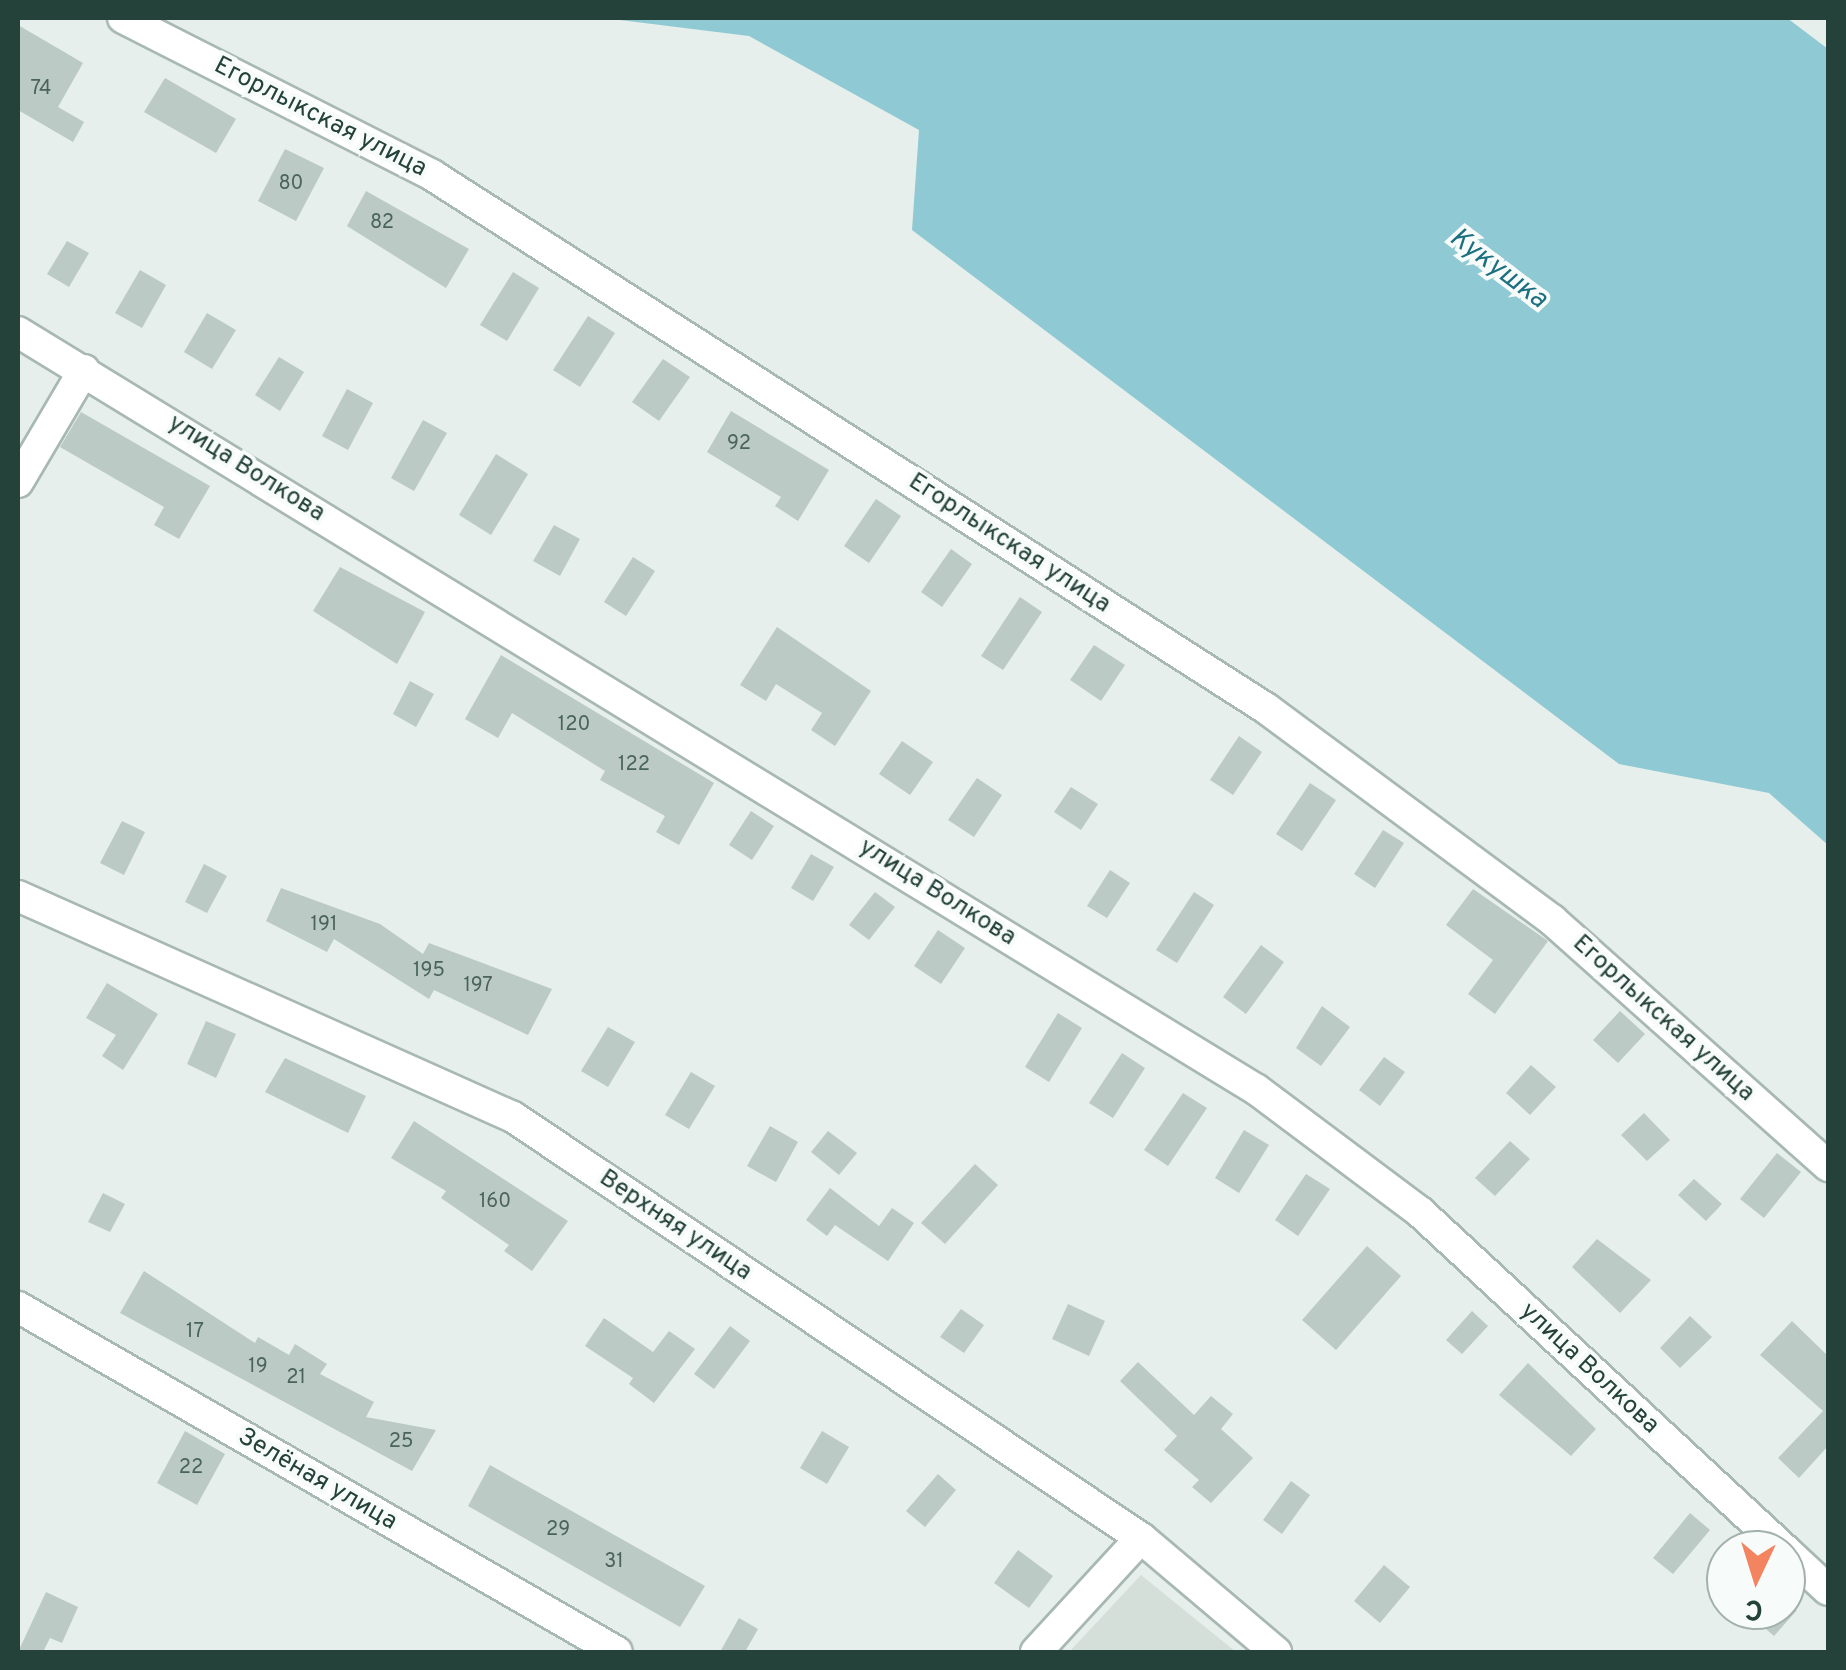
<!DOCTYPE html>
<html>
<head>
<meta charset="utf-8">
<style>
	body { margin:0 }
	#map { position:relative; width:1846px; height:1670px; overflow:hidden; background:#e6efeb; font-family:Overpass,sans-serif }
	div>[style] { position:absolute }
	.built>* { inset:0; background:#d4dfda }
	.water>* { inset:0; background:#8ec9d4 }
	.building>* { inset:0; background:#bbcac4 }
	.roads { filter:drop-shadow(2px 0 #a8b8b2) drop-shadow(-2px 0 #a8b8b2) drop-shadow(0 2px #a8b8b2) drop-shadow(0 -2px #a8b8b2) }
	.street>* { height:30px; margin:-15px; padding:0 15px; transform-origin:15px; border-radius:15px; background:#fff }
	span { translate:-50% -50%; white-space:nowrap; text-align:center; line-height:1.15; -webkit-text-stroke:8px #f7fbf9; paint-order:stroke }
	.number-label { font-size:20px; color:#4a645c }
	.number-label span { -webkit-text-stroke-width:0 }
	.street-label { font-size:25px; color:#24423a }
	.water-label { font-size:28px; color:#1c6f80; font-style:italic }
	.frame { position:absolute; inset:0; border:20px solid #24423a; pointer-events:none }
	.north { position:absolute; left:1706px; top:1530px; width:100px; height:100px; box-sizing:border-box; background:#f7fbf9; border:2px solid #a3b1ad; border-radius:50%; rotate:184deg; font-size:28px; font-weight:700; line-height:40px; text-align:center; color:#24423a }
	.north::after { content:''; display:block; margin:auto; width:35px; height:45px; background:#f4845f; clip-path:polygon(50% 0,100% 100%,50% 72%,0 100%) }
</style>
</head>
<body>
<div id="map">
	<div class="built">
		<div style="clip-path:polygon(1141px 1575px,1236px 1652px,1069px 1652px)"></div>
	</div>
	<div class="water">
		<div style="clip-path:polygon(604px 18px,1787px 18px,1828px 49px,1828px 845px,1769px 793px,1619px 764px,912px 230px,919px 130px,749px 36px)"></div>
	</div>
	<div class="building">
		<div style="clip-path:polygon(18px 25px,83px 63px,58px 107px,84px 122px,73px 142px,18px 110px)"></div>
		<div style="clip-path:polygon(165px 78px,236px 119px,216px 153px,144px 112px)"></div>
		<div style="clip-path:polygon(285px 149px,324px 168px,296px 221px,258px 201px)"></div>
		<div style="clip-path:polygon(366px 191px,469px 249px,446px 288px,347px 226px)"></div>
		<div style="clip-path:polygon(67px 241px,89px 253px,69px 287px,47px 274px)"></div>
		<div style="clip-path:polygon(140px 270px,166px 285px,142px 328px,115px 313px)"></div>
		<div style="clip-path:polygon(513px 272px,539px 288px,507px 341px,480px 325px)"></div>
		<div style="clip-path:polygon(207px 313px,236px 330px,212px 369px,184px 352px)"></div>
		<div style="clip-path:polygon(588px 316px,615px 333px,580px 387px,553px 370px)"></div>
		<div style="clip-path:polygon(279px 357px,304px 372px,280px 411px,255px 395px)"></div>
		<div style="clip-path:polygon(663px 359px,690px 377px,659px 421px,632px 402px)"></div>
		<div style="clip-path:polygon(347px 389px,373px 403px,348px 450px,322px 436px)"></div>
		<div style="clip-path:polygon(731px 411px,829px 470px,798px 521px,775px 506px,781px 497px,707px 452px)"></div>
		<div style="clip-path:polygon(81px 412px,210px 486px,179px 539px,154px 525px,164px 507px,60px 447px)"></div>
		<div style="clip-path:polygon(423px 420px,447px 433px,414px 491px,391px 478px)"></div>
		<div style="clip-path:polygon(496px 454px,528px 474px,491px 535px,459px 515px)"></div>
		<div style="clip-path:polygon(876px 499px,901px 516px,869px 563px,844px 546px)"></div>
		<div style="clip-path:polygon(554px 525px,580px 539px,560px 576px,533px 561px)"></div>
		<div style="clip-path:polygon(951px 549px,972px 564px,942px 607px,921px 592px)"></div>
		<div style="clip-path:polygon(633px 557px,655px 571px,626px 616px,604px 602px)"></div>
		<div style="clip-path:polygon(340px 567px,425px 612px,397px 664px,313px 611px)"></div>
		<div style="clip-path:polygon(1020px 597px,1042px 612px,1003px 670px,981px 656px)"></div>
		<div style="clip-path:polygon(777px 627px,871px 691px,835px 746px,811px 730px,822px 713px,776px 684px,766px 701px,740px 685px)"></div>
		<div style="clip-path:polygon(1094px 645px,1125px 665px,1101px 701px,1070px 680px)"></div>
		<div style="clip-path:polygon(501px 655px,714px 783px,679px 845px,656px 832px,665px 816px,600px 780px,605px 771px,512px 713px,498px 738px,465px 719px)"></div>
		<div style="clip-path:polygon(410px 681px,434px 694px,416px 727px,393px 714px)"></div>
		<div style="clip-path:polygon(1239px 736px,1262px 752px,1233px 795px,1210px 780px)"></div>
		<div style="clip-path:polygon(902px 741px,933px 762px,910px 795px,879px 774px)"></div>
		<div style="clip-path:polygon(977px 778px,1002px 795px,974px 837px,948px 820px)"></div>
		<div style="clip-path:polygon(1310px 783px,1336px 800px,1302px 851px,1276px 834px)"></div>
		<div style="clip-path:polygon(1071px 787px,1098px 804px,1081px 830px,1054px 812px)"></div>
		<div style="clip-path:polygon(751px 811px,774px 826px,752px 860px,729px 845px)"></div>
		<div style="clip-path:polygon(122px 821px,145px 832px,124px 875px,100px 863px)"></div>
		<div style="clip-path:polygon(1383px 830px,1404px 843px,1375px 888px,1354px 874px)"></div>
		<div style="clip-path:polygon(811px 854px,834px 867px,813px 901px,791px 888px)"></div>
		<div style="clip-path:polygon(204px 864px,227px 876px,207px 913px,185px 902px)"></div>
		<div style="clip-path:polygon(1110px 870px,1130px 883px,1107px 918px,1087px 906px)"></div>
		<div style="clip-path:polygon(281px 888px,380px 924px,423px 954px,429px 943px,552px 989px,528px 1035px,434px 990px,429px 999px,334px 939px,327px 952px,266px 921px)"></div>
		<div style="clip-path:polygon(1473px 889px,1548px 941px,1495px 1014px,1468px 994px,1493px 960px,1446px 925px)"></div>
		<div style="clip-path:polygon(875px 892px,895px 907px,869px 940px,849px 925px)"></div>
		<div style="clip-path:polygon(1194px 892px,1214px 905px,1177px 963px,1156px 950px)"></div>
		<div style="clip-path:polygon(938px 930px,965px 948px,941px 984px,914px 966px)"></div>
		<div style="clip-path:polygon(1261px 945px,1284px 962px,1246px 1014px,1223px 997px)"></div>
		<div style="clip-path:polygon(107px 983px,158px 1014px,123px 1070px,102px 1056px,116px 1035px,86px 1018px)"></div>
		<div style="clip-path:polygon(1322px 1006px,1350px 1027px,1321px 1066px,1296px 1048px)"></div>
		<div style="clip-path:polygon(1620px 1011px,1645px 1034px,1618px 1063px,1593px 1040px)"></div>
		<div style="clip-path:polygon(1058px 1013px,1082px 1028px,1049px 1082px,1025px 1067px)"></div>
		<div style="clip-path:polygon(206px 1021px,236px 1034px,216px 1078px,187px 1064px)"></div>
		<div style="clip-path:polygon(608px 1027px,635px 1042px,608px 1087px,581px 1071px)"></div>
		<div style="clip-path:polygon(1122px 1053px,1145px 1068px,1113px 1118px,1089px 1103px)"></div>
		<div style="clip-path:polygon(1384px 1057px,1405px 1072px,1380px 1106px,1359px 1090px)"></div>
		<div style="clip-path:polygon(285px 1058px,366px 1096px,348px 1133px,265px 1092px)"></div>
		<div style="clip-path:polygon(1531px 1065px,1556px 1087px,1530px 1115px,1506px 1093px)"></div>
		<div style="clip-path:polygon(691px 1072px,715px 1086px,689px 1129px,665px 1115px)"></div>
		<div style="clip-path:polygon(1183px 1093px,1207px 1108px,1168px 1166px,1144px 1150px)"></div>
		<div style="clip-path:polygon(1644px 1113px,1670px 1140px,1647px 1161px,1621px 1135px)"></div>
		<div style="clip-path:polygon(414px 1121px,568px 1221px,532px 1271px,504px 1251px,509px 1245px,441px 1198px,446px 1191px,391px 1158px)"></div>
		<div style="clip-path:polygon(770px 1126px,798px 1142px,776px 1182px,747px 1166px)"></div>
		<div style="clip-path:polygon(1244px 1130px,1269px 1145px,1239px 1193px,1215px 1178px)"></div>
		<div style="clip-path:polygon(828px 1131px,857px 1153px,839px 1175px,811px 1152px)"></div>
		<div style="clip-path:polygon(1510px 1141px,1530px 1159px,1495px 1196px,1475px 1178px)"></div>
		<div style="clip-path:polygon(1777px 1153px,1801px 1172px,1764px 1218px,1740px 1199px)"></div>
		<div style="clip-path:polygon(975px 1164px,998px 1185px,945px 1244px,921px 1223px)"></div>
		<div style="clip-path:polygon(1306px 1174px,1330px 1189px,1298px 1236px,1275px 1220px)"></div>
		<div style="clip-path:polygon(1694px 1179px,1722px 1204px,1706px 1221px,1678px 1195px)"></div>
		<div style="clip-path:polygon(830px 1188px,879px 1226px,892px 1208px,914px 1223px,888px 1261px,835px 1225px,827px 1236px,806px 1220px)"></div>
		<div style="clip-path:polygon(103px 1193px,125px 1204px,110px 1232px,88px 1222px)"></div>
		<div style="clip-path:polygon(1597px 1239px,1651px 1280px,1620px 1313px,1572px 1267px)"></div>
		<div style="clip-path:polygon(1367px 1246px,1401px 1276px,1336px 1350px,1302px 1320px)"></div>
		<div style="clip-path:polygon(144px 1271px,255px 1343px,258px 1337px,289px 1355px,295px 1344px,327px 1364px,320px 1374px,374px 1402px,366px 1417px,436px 1430px,412px 1471px,120px 1313px)"></div>
		<div style="clip-path:polygon(1068px 1304px,1105px 1321px,1089px 1356px,1052px 1339px)"></div>
		<div style="clip-path:polygon(961px 1309px,984px 1325px,964px 1353px,940px 1337px)"></div>
		<div style="clip-path:polygon(1472px 1311px,1488px 1326px,1462px 1354px,1446px 1340px)"></div>
		<div style="clip-path:polygon(1690px 1316px,1712px 1337px,1680px 1368px,1660px 1348px)"></div>
		<div style="clip-path:polygon(604px 1318px,653px 1352px,669px 1331px,695px 1349px,654px 1403px,629px 1384px,633px 1378px,585px 1346px)"></div>
		<div style="clip-path:polygon(1792px 1321px,1828px 1356px,1828px 1446px,1799px 1478px,1778px 1458px,1823px 1411px,1760px 1355px)"></div>
		<div style="clip-path:polygon(730px 1326px,750px 1341px,714px 1389px,694px 1374px)"></div>
		<div style="clip-path:polygon(1138px 1362px,1194px 1415px,1211px 1396px,1233px 1414px,1221px 1429px,1253px 1458px,1211px 1503px,1192px 1487px,1199px 1480px,1164px 1450px,1177px 1436px,1120px 1381px)"></div>
		<div style="clip-path:polygon(1528px 1363px,1596px 1429px,1571px 1456px,1499px 1395px)"></div>
		<div style="clip-path:polygon(185px 1431px,225px 1454px,197px 1505px,157px 1483px)"></div>
		<div style="clip-path:polygon(822px 1431px,849px 1447px,827px 1484px,800px 1468px)"></div>
		<div style="clip-path:polygon(490px 1465px,705px 1586px,680px 1627px,468px 1506px)"></div>
		<div style="clip-path:polygon(938px 1474px,956px 1490px,925px 1527px,906px 1511px)"></div>
		<div style="clip-path:polygon(1291px 1481px,1310px 1495px,1282px 1534px,1263px 1520px)"></div>
		<div style="clip-path:polygon(1690px 1513px,1710px 1530px,1673px 1574px,1653px 1558px)"></div>
		<div style="clip-path:polygon(1018px 1550px,1053px 1576px,1029px 1608px,994px 1583px)"></div>
		<div style="clip-path:polygon(1384px 1565px,1410px 1587px,1380px 1623px,1354px 1601px)"></div>
		<div style="clip-path:polygon(46px 1592px,78px 1607px,62px 1643px,50px 1638px,43px 1652px,18px 1652px)"></div>
		<div style="clip-path:polygon(1744px 1610px,1797px 1610px,1774px 1636px)"></div>
		<div style="clip-path:polygon(739px 1618px,758px 1629px,745px 1652px,720px 1652px)"></div>
	</div>
	<div class="roads">
		<div class="street">
			<div style="left:123px;top:18px;width:347px;rotate:26.9deg"></div>
			<div style="left:432px;top:175px;width:991px;rotate:32.6deg"></div>
			<div style="left:1267px;top:709px;width:355px;rotate:36.5deg"></div>
			<div style="left:1552px;top:920px;width:370px;rotate:41.7deg"></div>
			<div style="left:18px;top:332px;width:1452px;rotate:31.46deg"></div>
			<div style="left:1257px;top:1090px;width:204px;rotate:36.8deg"></div>
			<div style="left:1420px;top:1212px;width:497px;rotate:42.8deg"></div>
			<div style="left:18px;top:482px;width:130px;rotate:-59.5deg"></div>
			<div style="left:18px;top:896px;width:542px;rotate:24.06deg"></div>
			<div style="left:513px;top:1117px;width:756px;rotate:33.84deg"></div>
			<div style="left:1141px;top:1538px;width:177px;rotate:40.2deg"></div>
			<div style="left:18px;top:1307px;width:691px;rotate:29.94deg"></div>
			<div style="left:1786px;top:1551px;width:57px;rotate:42.9deg"></div>
			<div style="left:1036px;top:1652px;width:155px;rotate:-47.4deg"></div>
		</div>
	</div>
	<div class="number-label">
		<span style="left:41px;top:89px">74</span>
		<span style="left:291px;top:184px">80</span>
		<span style="left:382px;top:223px">82</span>
		<span style="left:739px;top:444px">92</span>
		<span style="left:574px;top:725px">120</span>
		<span style="left:634px;top:765px">122</span>
		<span style="left:324px;top:925px">191</span>
		<span style="left:429px;top:971px">195</span>
		<span style="left:478px;top:986px">197</span>
		<span style="left:495px;top:1202px">160</span>
		<span style="left:195px;top:1332px">17</span>
		<span style="left:258px;top:1367px">19</span>
		<span style="left:296px;top:1378px">21</span>
		<span style="left:401px;top:1442px">25</span>
		<span style="left:191px;top:1468px">22</span>
		<span style="left:558px;top:1530px">29</span>
		<span style="left:614px;top:1562px">31</span>
	</div>
	<div class="street-label">
		<span style="left:320px;top:118px;rotate:27deg">Егорлыкская улица</span>
		<span style="left:246px;top:469px;rotate:32deg">улица Волкова</span>
		<span style="left:1009px;top:544px;rotate:33deg">Егорлыкская улица</span>
		<span style="left:937px;top:893px;rotate:32deg">улица Волкова</span>
		<span style="left:1663px;top:1019px;rotate:42deg">Егорлыкская улица</span>
		<span style="left:675px;top:1226px;rotate:34deg">Верхняя улица</span>
		<span style="left:1589px;top:1369px;rotate:43deg">улица Волкова</span>
		<span style="left:317px;top:1480px;rotate:30deg">Зелёная улица</span>
	</div>
	<div class="water-label">
		<span style="left:1498px;top:269px;rotate:37deg">Кукушка</span>
	</div>
	<div class="frame"></div>
	<div class="north">С</div>
</div>
</body>
</html>
